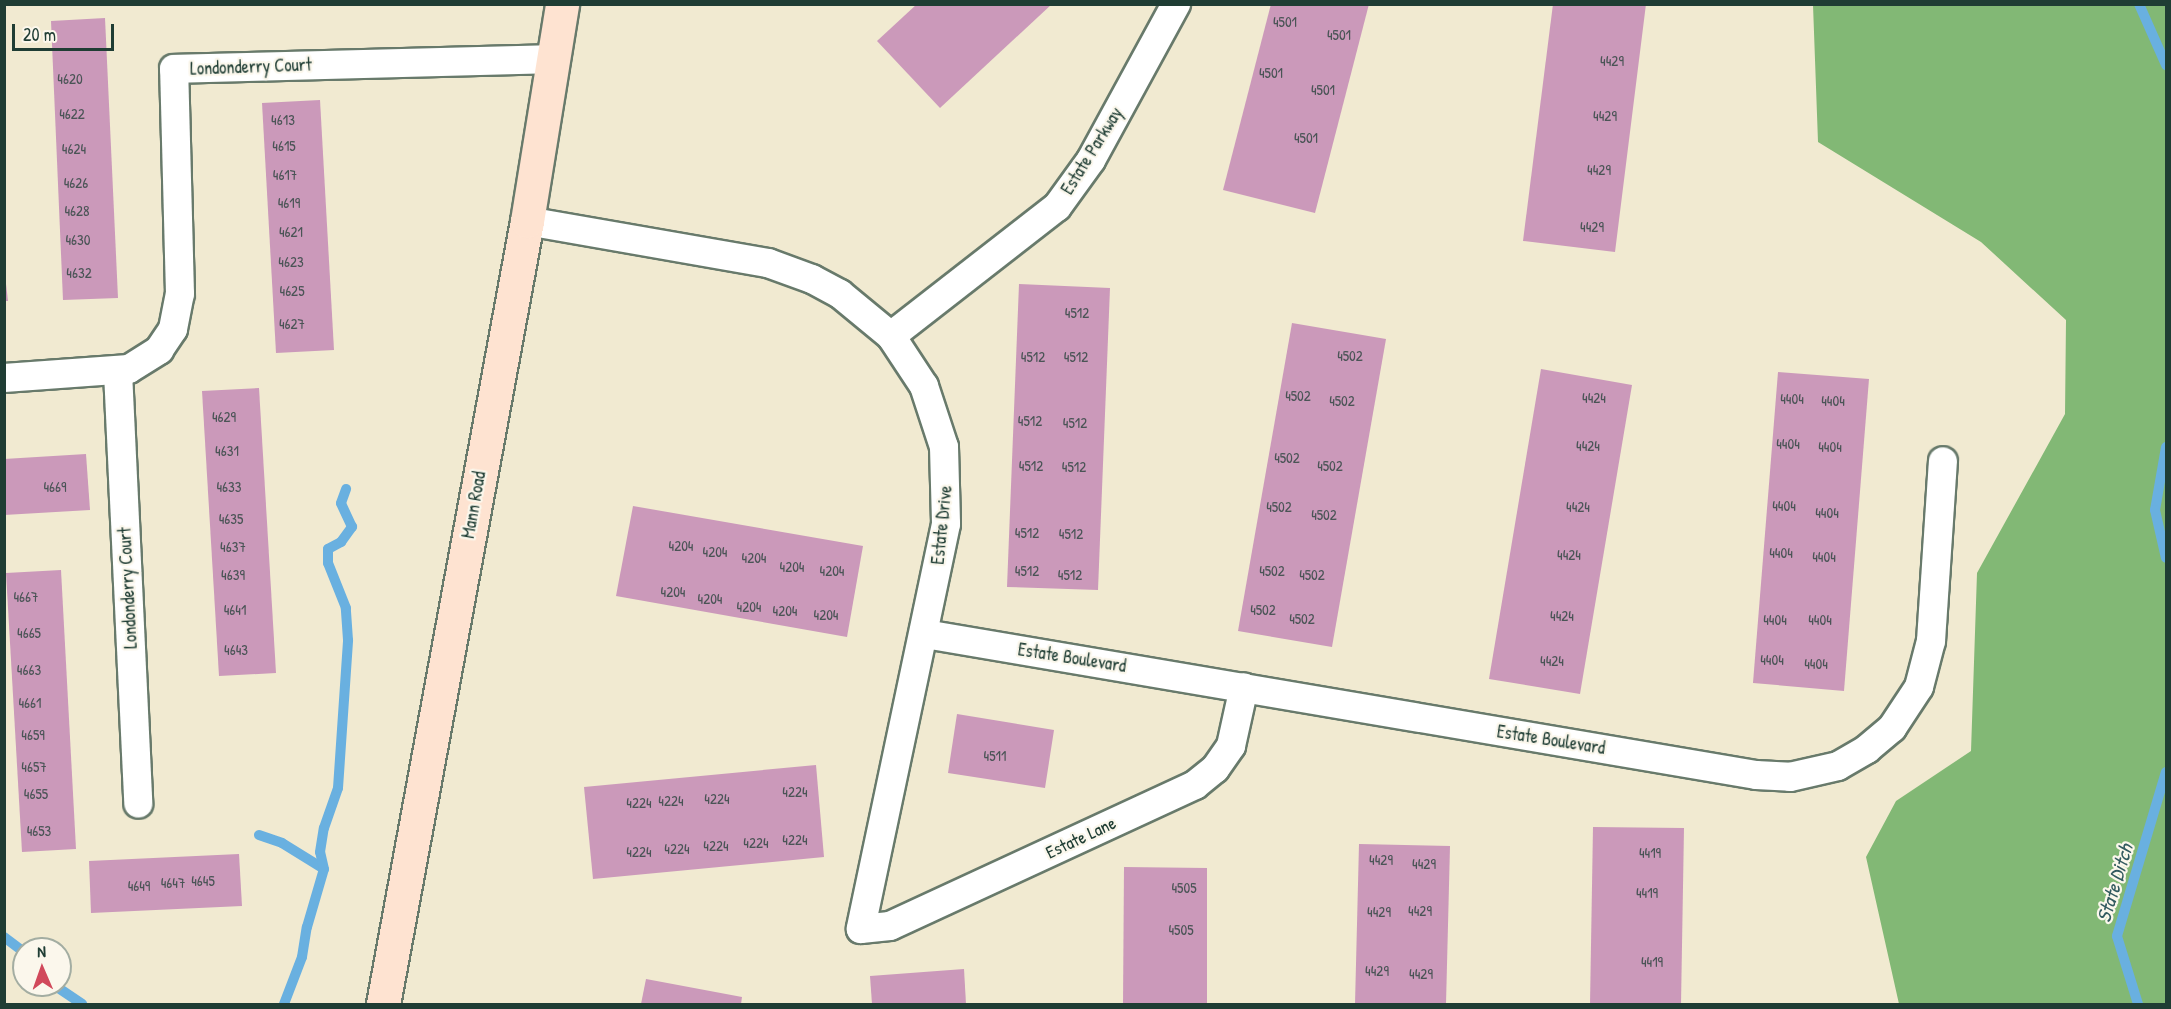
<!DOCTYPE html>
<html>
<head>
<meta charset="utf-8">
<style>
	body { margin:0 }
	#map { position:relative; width:2171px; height:1009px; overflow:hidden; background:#f1ead1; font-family:"Patrick Hand",sans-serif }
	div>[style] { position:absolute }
	.forest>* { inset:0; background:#82b875 }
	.stream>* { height:10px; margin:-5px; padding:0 5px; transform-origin:5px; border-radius:5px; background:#69b0e0 }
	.building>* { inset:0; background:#cb99ba }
	.roads { filter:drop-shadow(2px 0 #687a6b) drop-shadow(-2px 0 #687a6b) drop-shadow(0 2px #687a6b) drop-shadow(0 -2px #687a6b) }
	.street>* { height:28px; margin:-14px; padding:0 14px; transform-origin:14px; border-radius:14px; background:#fff }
	.secondary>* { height:33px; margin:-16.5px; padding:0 16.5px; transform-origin:16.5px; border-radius:16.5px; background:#fee3d1 }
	span { translate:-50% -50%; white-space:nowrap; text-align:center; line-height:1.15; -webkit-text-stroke:4.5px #fbf7ec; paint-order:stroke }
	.number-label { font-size:15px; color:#4a5456 }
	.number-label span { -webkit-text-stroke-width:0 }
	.street-label { font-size:18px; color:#1f3d34 }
	.water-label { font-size:20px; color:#325a5f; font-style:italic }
	.frame { position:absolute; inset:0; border:6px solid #1f3d34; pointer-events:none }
	.north { position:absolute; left:12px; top:937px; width:60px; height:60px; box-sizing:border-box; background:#fbf7ec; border:2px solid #a3ada2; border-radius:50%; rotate:358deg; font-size:16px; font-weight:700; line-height:24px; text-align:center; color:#1f3d34 }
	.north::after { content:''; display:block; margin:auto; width:21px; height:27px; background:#d1495b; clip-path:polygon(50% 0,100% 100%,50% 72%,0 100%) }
	.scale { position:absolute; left:12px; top:24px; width:102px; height:27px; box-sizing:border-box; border:3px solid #1f3d34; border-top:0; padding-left:8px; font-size:18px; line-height:21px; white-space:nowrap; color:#1f3d34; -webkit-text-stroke:4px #fbf7ec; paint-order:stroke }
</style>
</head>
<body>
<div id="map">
	<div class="forest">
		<div style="clip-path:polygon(1813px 5px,2166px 5px,2166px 1004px,1899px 1004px,1866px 857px,1896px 801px,1971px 751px,1977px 573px,2065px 414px,2066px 320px,1981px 242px,1818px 142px)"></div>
	</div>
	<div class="stream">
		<div style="left:2139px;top:4px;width:67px;rotate:66.1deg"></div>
		<div style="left:2166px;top:447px;width:64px;rotate:99.9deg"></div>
		<div style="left:2155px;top:510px;width:49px;rotate:77.1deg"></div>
		<div style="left:259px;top:835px;width:24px;rotate:19deg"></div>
		<div style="left:282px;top:843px;width:49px;rotate:31.8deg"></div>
		<div style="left:4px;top:937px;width:25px;rotate:37deg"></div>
		<div style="left:54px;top:985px;width:34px;rotate:34deg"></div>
		<div style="left:284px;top:1004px;width:50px;rotate:-69deg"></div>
		<div style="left:302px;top:957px;width:30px;rotate:-81deg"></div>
		<div style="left:307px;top:927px;width:60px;rotate:-73.7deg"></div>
		<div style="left:324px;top:869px;width:17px;rotate:-103deg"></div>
		<div style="left:320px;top:852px;width:24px;rotate:-81deg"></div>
		<div style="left:324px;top:828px;width:42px;rotate:-70.7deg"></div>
		<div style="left:338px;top:788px;width:148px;rotate:-86.1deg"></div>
		<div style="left:348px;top:640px;width:32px;rotate:-94deg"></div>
		<div style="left:346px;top:608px;width:48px;rotate:-111.8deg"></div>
		<div style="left:328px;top:563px;width:14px;rotate:-90deg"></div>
		<div style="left:328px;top:549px;width:15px;rotate:-28deg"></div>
		<div style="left:341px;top:542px;width:19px;rotate:-54deg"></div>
		<div style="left:352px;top:527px;width:26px;rotate:-115deg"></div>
		<div style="left:341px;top:503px;width:15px;rotate:-70deg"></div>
		<div style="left:2138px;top:1004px;width:71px;rotate:-107.2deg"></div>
		<div style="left:2117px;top:936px;width:171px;rotate:-73.4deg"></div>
	</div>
	<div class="building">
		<div style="clip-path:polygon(917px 4px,1052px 4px,940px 108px,877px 41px)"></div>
		<div style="clip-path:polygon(1271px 4px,1369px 4px,1315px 213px,1223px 190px)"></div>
		<div style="clip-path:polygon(1553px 4px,1646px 4px,1615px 252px,1523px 241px)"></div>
		<div style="clip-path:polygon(105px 18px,118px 298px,63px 300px,51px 21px)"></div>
		<div style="clip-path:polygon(320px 100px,334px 350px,276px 353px,262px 103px)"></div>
		<div style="clip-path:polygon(4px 267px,8px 301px,4px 301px)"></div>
		<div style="clip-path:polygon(1019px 284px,1110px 288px,1098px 590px,1007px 587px)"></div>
		<div style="clip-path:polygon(1292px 323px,1386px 339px,1332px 647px,1238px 631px)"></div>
		<div style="clip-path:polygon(1541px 369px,1632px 385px,1580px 694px,1489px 679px)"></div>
		<div style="clip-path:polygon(1778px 372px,1869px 379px,1844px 691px,1753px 683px)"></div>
		<div style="clip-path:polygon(259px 388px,276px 673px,219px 676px,202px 391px)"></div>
		<div style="clip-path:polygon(86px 454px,90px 510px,4px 515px,4px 459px)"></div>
		<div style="clip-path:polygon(633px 506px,863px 546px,847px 637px,616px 596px)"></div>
		<div style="clip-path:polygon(61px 570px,76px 849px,22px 852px,6px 573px)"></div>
		<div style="clip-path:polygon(957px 714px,1054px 730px,1045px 788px,948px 773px)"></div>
		<div style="clip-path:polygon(816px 765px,824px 857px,593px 879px,584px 787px)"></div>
		<div style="clip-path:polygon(1593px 827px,1684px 828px,1681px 1004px,1590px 1004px)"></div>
		<div style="clip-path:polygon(1359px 844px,1450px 846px,1446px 1004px,1355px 1004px)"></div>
		<div style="clip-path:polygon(239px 854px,242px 906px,91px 913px,89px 861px)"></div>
		<div style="clip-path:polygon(1124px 867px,1207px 868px,1207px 1004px,1123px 1004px)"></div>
		<div style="clip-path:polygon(964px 969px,966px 1004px,872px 1004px,870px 976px)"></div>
		<div style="clip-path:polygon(646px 979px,742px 997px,741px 1004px,641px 1004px)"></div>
	</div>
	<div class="roads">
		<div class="street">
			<div style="left:527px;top:221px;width:245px;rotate:9.9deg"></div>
			<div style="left:768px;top:263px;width:47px;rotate:20deg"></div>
			<div style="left:812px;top:279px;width:32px;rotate:28deg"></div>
			<div style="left:840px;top:294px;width:66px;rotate:39.5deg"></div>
			<div style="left:891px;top:336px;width:60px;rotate:56.6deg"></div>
			<div style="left:924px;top:386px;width:64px;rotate:71.8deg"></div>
			<div style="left:944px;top:447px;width:77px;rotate:88.5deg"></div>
			<div style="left:946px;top:524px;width:414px;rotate:101.9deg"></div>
			<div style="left:861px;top:929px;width:29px;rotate:-6deg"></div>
			<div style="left:890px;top:926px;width:336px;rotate:-24.8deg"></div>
			<div style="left:1195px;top:785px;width:26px;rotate:-39deg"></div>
			<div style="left:1215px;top:769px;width:28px;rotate:-55deg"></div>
			<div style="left:1231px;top:746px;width:60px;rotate:-77.6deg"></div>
			<div style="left:891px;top:336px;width:210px;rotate:-37.9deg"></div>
			<div style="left:1057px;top:207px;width:58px;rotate:-54.1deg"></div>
			<div style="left:1091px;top:160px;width:178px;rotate:-61.4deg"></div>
			<div style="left:118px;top:372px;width:432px;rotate:87.3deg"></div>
			<div style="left:4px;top:378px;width:125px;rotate:-4.1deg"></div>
			<div style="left:129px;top:369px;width:36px;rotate:-32deg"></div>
			<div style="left:159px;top:350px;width:25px;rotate:-56deg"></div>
			<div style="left:173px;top:329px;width:36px;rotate:-79deg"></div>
			<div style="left:180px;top:294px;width:225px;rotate:-91.5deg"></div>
			<div style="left:174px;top:69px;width:379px;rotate:-1.5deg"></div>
			<div style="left:925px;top:634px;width:843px;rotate:9.63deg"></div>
			<div style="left:1756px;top:775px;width:34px;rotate:3deg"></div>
			<div style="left:1790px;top:777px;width:49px;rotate:-12.9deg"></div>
			<div style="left:1838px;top:766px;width:34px;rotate:-30deg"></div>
			<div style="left:1867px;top:749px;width:33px;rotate:-40deg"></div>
			<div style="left:1892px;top:728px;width:49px;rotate:-56.6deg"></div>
			<div style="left:1919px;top:687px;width:48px;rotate:-75.4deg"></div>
			<div style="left:1931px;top:641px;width:180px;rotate:-86.2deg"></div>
		</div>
		<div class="secondary">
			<div style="left:383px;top:1004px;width:796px;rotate:-79.58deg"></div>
			<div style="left:527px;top:221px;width:220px;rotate:-80.8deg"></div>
		</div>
	</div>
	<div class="number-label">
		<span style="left:1285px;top:22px">4501</span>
		<span style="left:1339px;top:35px">4501</span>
		<span style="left:1612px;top:61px">4429</span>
		<span style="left:1271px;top:73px">4501</span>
		<span style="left:70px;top:79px">4620</span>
		<span style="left:1323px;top:90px">4501</span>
		<span style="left:72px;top:114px">4622</span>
		<span style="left:1605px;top:116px">4429</span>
		<span style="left:283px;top:120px">4613</span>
		<span style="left:1306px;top:138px">4501</span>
		<span style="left:284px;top:146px">4615</span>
		<span style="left:74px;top:149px">4624</span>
		<span style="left:1599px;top:170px">4429</span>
		<span style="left:285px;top:175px">4617</span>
		<span style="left:76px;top:183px">4626</span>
		<span style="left:289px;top:203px">4619</span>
		<span style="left:77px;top:211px">4628</span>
		<span style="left:1592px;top:227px">4429</span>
		<span style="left:291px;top:232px">4621</span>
		<span style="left:78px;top:240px">4630</span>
		<span style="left:291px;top:262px">4623</span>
		<span style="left:79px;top:273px">4632</span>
		<span style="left:292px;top:291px">4625</span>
		<span style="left:1077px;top:313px">4512</span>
		<span style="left:292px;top:324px">4627</span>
		<span style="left:1350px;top:356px">4502</span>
		<span style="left:1033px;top:357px">4512</span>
		<span style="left:1076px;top:357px">4512</span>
		<span style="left:1298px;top:396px">4502</span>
		<span style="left:1594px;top:398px">4424</span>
		<span style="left:1792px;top:399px">4404</span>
		<span style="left:1342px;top:401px">4502</span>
		<span style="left:1833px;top:401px">4404</span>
		<span style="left:224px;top:417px">4629</span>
		<span style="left:1030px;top:421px">4512</span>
		<span style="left:1075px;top:423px">4512</span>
		<span style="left:1788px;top:444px">4404</span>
		<span style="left:1588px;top:446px">4424</span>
		<span style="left:1830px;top:447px">4404</span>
		<span style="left:227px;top:451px">4631</span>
		<span style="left:1287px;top:458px">4502</span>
		<span style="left:1031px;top:466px">4512</span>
		<span style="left:1330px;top:466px">4502</span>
		<span style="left:1074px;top:467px">4512</span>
		<span style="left:55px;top:487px">4669</span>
		<span style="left:229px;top:487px">4633</span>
		<span style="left:1784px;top:506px">4404</span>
		<span style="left:1279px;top:507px">4502</span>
		<span style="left:1578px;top:507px">4424</span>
		<span style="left:1827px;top:513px">4404</span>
		<span style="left:1324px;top:515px">4502</span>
		<span style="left:231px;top:519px">4635</span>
		<span style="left:1027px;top:533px">4512</span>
		<span style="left:1071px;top:534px">4512</span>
		<span style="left:681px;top:546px">4204</span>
		<span style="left:233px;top:547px">4637</span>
		<span style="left:715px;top:552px">4204</span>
		<span style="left:1781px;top:553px">4404</span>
		<span style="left:1569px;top:555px">4424</span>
		<span style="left:1824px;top:557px">4404</span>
		<span style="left:754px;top:558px">4204</span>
		<span style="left:792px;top:567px">4204</span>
		<span style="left:832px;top:571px">4204</span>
		<span style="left:1027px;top:571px">4512</span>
		<span style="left:1272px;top:571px">4502</span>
		<span style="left:233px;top:575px">4639</span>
		<span style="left:1070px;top:575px">4512</span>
		<span style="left:1312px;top:575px">4502</span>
		<span style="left:673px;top:592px">4204</span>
		<span style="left:26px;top:597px">4667</span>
		<span style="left:710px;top:599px">4204</span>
		<span style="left:749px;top:607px">4204</span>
		<span style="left:235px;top:610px">4641</span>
		<span style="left:1263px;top:610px">4502</span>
		<span style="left:785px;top:611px">4204</span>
		<span style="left:826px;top:615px">4204</span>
		<span style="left:1562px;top:616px">4424</span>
		<span style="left:1302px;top:619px">4502</span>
		<span style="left:1775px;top:620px">4404</span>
		<span style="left:1820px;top:620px">4404</span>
		<span style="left:29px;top:633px">4665</span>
		<span style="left:236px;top:650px">4643</span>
		<span style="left:1772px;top:660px">4404</span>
		<span style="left:1552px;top:661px">4424</span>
		<span style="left:1816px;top:664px">4404</span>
		<span style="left:29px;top:670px">4663</span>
		<span style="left:30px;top:703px">4661</span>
		<span style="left:33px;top:735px">4659</span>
		<span style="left:995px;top:756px">4511</span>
		<span style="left:34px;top:767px">4657</span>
		<span style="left:795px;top:792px">4224</span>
		<span style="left:36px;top:794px">4655</span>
		<span style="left:717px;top:799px">4224</span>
		<span style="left:671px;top:801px">4224</span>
		<span style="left:639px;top:803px">4224</span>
		<span style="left:39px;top:831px">4653</span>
		<span style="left:795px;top:840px">4224</span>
		<span style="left:756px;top:843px">4224</span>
		<span style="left:716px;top:846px">4224</span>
		<span style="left:677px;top:849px">4224</span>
		<span style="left:639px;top:852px">4224</span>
		<span style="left:1650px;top:853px">4419</span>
		<span style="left:1381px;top:860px">4429</span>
		<span style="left:1424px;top:864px">4429</span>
		<span style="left:203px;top:881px">4645</span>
		<span style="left:173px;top:883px">4647</span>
		<span style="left:139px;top:886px">4649</span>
		<span style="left:1184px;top:888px">4505</span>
		<span style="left:1647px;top:893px">4419</span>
		<span style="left:1420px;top:911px">4429</span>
		<span style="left:1379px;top:912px">4429</span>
		<span style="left:1181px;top:930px">4505</span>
		<span style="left:1652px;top:962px">4419</span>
		<span style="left:1377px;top:971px">4429</span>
		<span style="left:1421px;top:974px">4429</span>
	</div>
	<div class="street-label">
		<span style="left:251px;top:67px;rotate:-2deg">Londonderry Court</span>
		<span style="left:1092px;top:151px;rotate:-58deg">Estate Parkway</span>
		<span style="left:474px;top:505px;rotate:-80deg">Mann Road</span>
		<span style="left:942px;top:525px;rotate:-84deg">Estate Drive</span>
		<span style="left:128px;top:588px;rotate:-93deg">Londonderry Court</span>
		<span style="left:1072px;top:658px;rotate:9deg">Estate Boulevard</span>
		<span style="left:1551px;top:740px;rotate:9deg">Estate Boulevard</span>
		<span style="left:1081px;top:838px;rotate:-25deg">Estate Lane</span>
	</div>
	<div class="water-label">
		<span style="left:2114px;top:883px;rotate:-73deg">State Ditch</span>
	</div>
	<div class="frame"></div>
	<div class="north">N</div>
	<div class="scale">20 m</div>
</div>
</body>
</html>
